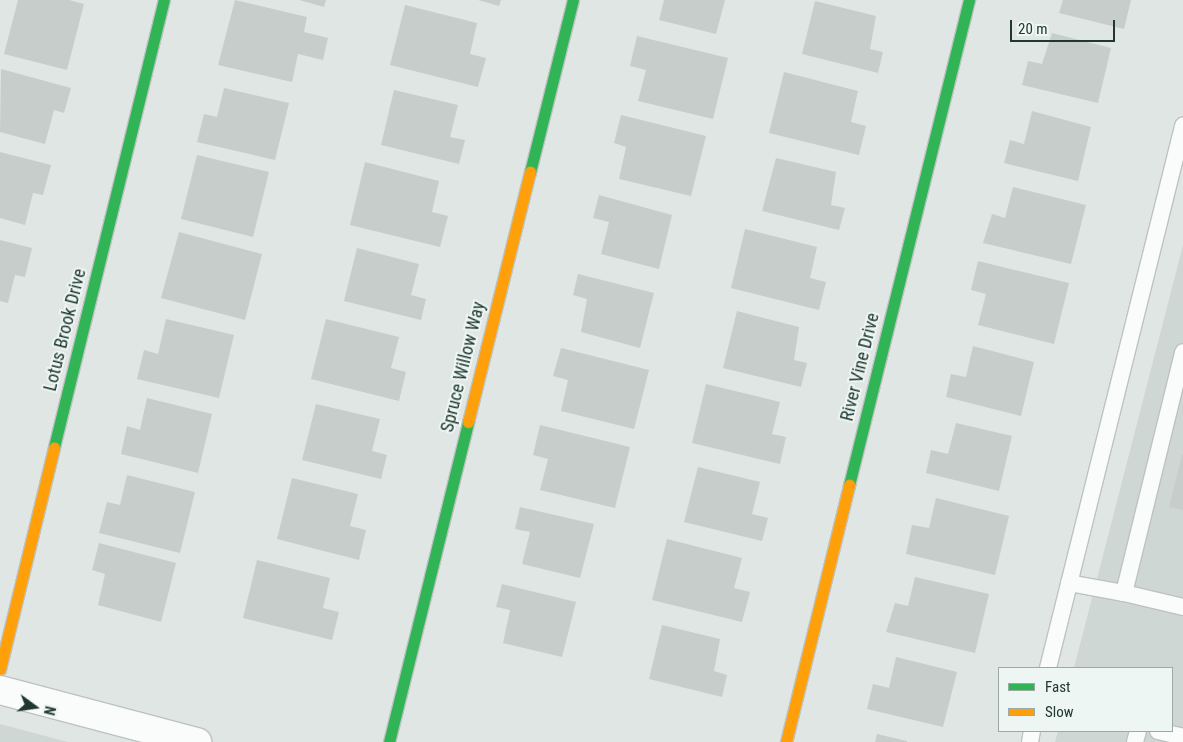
<!DOCTYPE html>
<html>
<head>
<meta charset="utf-8">
<style>
	body { margin:0 }
	#map { position:relative; width:1183px; height:742px; overflow:hidden; background:#e0e6e3; font-family:"Roboto Condensed",sans-serif }
	div>[style] { position:absolute }
	.built>* { inset:0; background:#ced7d3 }
	.building>* { inset:0; background:#c7cdcb }
	.roads { filter:drop-shadow(1px 0 #bdc3c0) drop-shadow(-1px 0 #bdc3c0) drop-shadow(0 1px #bdc3c0) drop-shadow(0 -1px #bdc3c0) }
	.lane>* { height:16px; margin:-8px; padding:0 8px; transform-origin:8px; border-radius:8px; background:#fafbfb }
	.street>* { height:28px; margin:-14px; padding:0 14px; transform-origin:14px; border-radius:14px; background:#fafbfb }
	.fast>* { height:11px; margin:-5.5px; padding:0 5.5px; transform-origin:5.5px; border-radius:5.5px; background:#30b455 }
	.slow>* { height:11px; margin:-5.5px; padding:0 5.5px; transform-origin:5.5px; border-radius:5.5px; background:#ff9f0a }
	span { translate:-50% -50%; white-space:nowrap; text-align:center; line-height:1.15; -webkit-text-stroke:4px #edf6f2; paint-order:stroke }
	.street-label { font-size:18px; color:#203732 }
	.legend { position:absolute; left:998px; top:667px; width:175px; height:65px; box-sizing:border-box; background:#edf6f2; border:1px solid #9baaa5; margin:0; padding:6px 9px; list-style:none; font-size:15px; color:#203732 }
	.legend li { display:flex; align-items:center; gap:10px; height:25px }
	.legend b { width:25px; border:1px solid #9baaa5 }
	.north { position:absolute; left:10px; top:682px; width:50px; height:50px; -webkit-text-stroke:4px #edf6f2; paint-order:stroke; rotate:104deg; font-size:14px; font-weight:700; line-height:20px; text-align:center; color:#203732 }
	.north::after { content:''; display:block; margin:auto; width:18px; height:22px; background:#203732; clip-path:polygon(50% 0,100% 100%,50% 72%,0 100%) }
	.scale { position:absolute; left:1010px; top:20px; width:105px; height:22px; box-sizing:border-box; border:2px solid #203732; border-top:0; padding-left:6px; font-size:15px; line-height:18px; white-space:nowrap; color:#203732; -webkit-text-stroke:4px #edf6f2; paint-order:stroke }
</style>
</head>
<body>
<div id="map">
	<div class="built">
		<div style="clip-path:polygon(1183px 245px,1183px 742px,1055px 742px,1058px 731px,1172px 731px,1172px 668px,1074px 668px)"></div>
		<div style="clip-path:polygon(0 724px,68px 742px,0 742px)"></div>
	</div>
	<div class="building">
		<div style="clip-path:polygon(18px 0,69px 0,84px 4px,67px 70px,4px 54px)"></div>
		<div style="clip-path:polygon(235px 0,307px 17px,304px 32px,328px 38px,323px 60px,298px 54px,292px 82px,218px 65px)"></div>
		<div style="clip-path:polygon(299px 0,326px 0,324px 7px)"></div>
		<div style="clip-path:polygon(478px 0,501px 0,499px 6px)"></div>
		<div style="clip-path:polygon(664px 0,725px 0,716px 34px,659px 20px)"></div>
		<div style="clip-path:polygon(1063px 0,1131px 0,1124px 29px,1059px 13px)"></div>
		<div style="clip-path:polygon(815px 1px,876px 16px,870px 49px,883px 52px,878px 73px,802px 54px)"></div>
		<div style="clip-path:polygon(405px 5px,477px 23px,470px 54px,486px 58px,478px 87px,390px 65px)"></div>
		<div style="clip-path:polygon(1052px 33px,1111px 48px,1098px 103px,1022px 85px,1028px 61px,1042px 64px)"></div>
		<div style="clip-path:polygon(637px 36px,728px 58px,713px 119px,638px 101px,646px 70px,630px 66px)"></div>
		<div style="clip-path:polygon(1px 69px,71px 88px,64px 113px,54px 110px,45px 144px,0 132px)"></div>
		<div style="clip-path:polygon(784px 72px,858px 91px,851px 122px,866px 126px,859px 155px,769px 133px)"></div>
		<div style="clip-path:polygon(224px 88px,289px 103px,275px 160px,197px 142px,204px 114px,217px 117px)"></div>
		<div style="clip-path:polygon(394px 90px,458px 105px,450px 137px,465px 140px,459px 164px,381px 145px)"></div>
		<div style="clip-path:polygon(1032px 111px,1091px 127px,1078px 181px,1004px 163px,1010px 140px,1024px 144px)"></div>
		<div style="clip-path:polygon(621px 115px,706px 136px,691px 196px,619px 179px,626px 147px,614px 143px)"></div>
		<div style="clip-path:polygon(0 152px,51px 165px,43px 195px,33px 193px,25px 225px,0 218px)"></div>
		<div style="clip-path:polygon(197px 155px,269px 172px,253px 237px,181px 219px)"></div>
		<div style="clip-path:polygon(776px 158px,836px 172px,831px 205px,845px 208px,839px 230px,762px 211px)"></div>
		<div style="clip-path:polygon(365px 162px,439px 181px,432px 212px,448px 216px,440px 247px,350px 225px)"></div>
		<div style="clip-path:polygon(1013px 187px,1086px 205px,1071px 264px,983px 243px,992px 214px,1005px 218px)"></div>
		<div style="clip-path:polygon(599px 195px,672px 215px,659px 269px,601px 254px,609px 222px,593px 218px)"></div>
		<div style="clip-path:polygon(745px 229px,817px 247px,810px 278px,826px 282px,819px 310px,731px 288px)"></div>
		<div style="clip-path:polygon(179px 232px,262px 254px,245px 320px,161px 298px)"></div>
		<div style="clip-path:polygon(0 240px,32px 248px,25px 277px,15px 275px,8px 303px,0 301px)"></div>
		<div style="clip-path:polygon(357px 248px,419px 264px,411px 295px,426px 299px,421px 320px,344px 301px)"></div>
		<div style="clip-path:polygon(978px 261px,1069px 283px,1054px 344px,978px 325px,986px 294px,971px 290px)"></div>
		<div style="clip-path:polygon(578px 274px,654px 293px,640px 348px,581px 332px,587px 299px,573px 295px)"></div>
		<div style="clip-path:polygon(737px 311px,799px 327px,794px 360px,807px 363px,801px 387px,723px 368px)"></div>
		<div style="clip-path:polygon(166px 319px,234px 335px,219px 398px,137px 379px,144px 350px,158px 354px)"></div>
		<div style="clip-path:polygon(326px 319px,399px 337px,391px 368px,406px 372px,399px 401px,311px 379px)"></div>
		<div style="clip-path:polygon(973px 346px,1034px 362px,1021px 416px,946px 397px,951px 374px,966px 377px)"></div>
		<div style="clip-path:polygon(561px 348px,649px 370px,634px 429px,561px 411px,568px 380px,553px 376px)"></div>
		<div style="clip-path:polygon(706px 384px,780px 402px,772px 434px,786px 437px,780px 464px,692px 443px)"></div>
		<div style="clip-path:polygon(147px 398px,212px 414px,198px 473px,121px 454px,127px 426px,140px 430px)"></div>
		<div style="clip-path:polygon(316px 404px,380px 419px,372px 451px,387px 455px,381px 479px,302px 460px)"></div>
		<div style="clip-path:polygon(956px 423px,1012px 436px,999px 491px,926px 473px,931px 450px,948px 454px)"></div>
		<div style="clip-path:polygon(540px 425px,630px 447px,615px 508px,540px 490px,548px 459px,533px 455px)"></div>
		<div style="clip-path:polygon(1182px 455px,1183px 455px,1183px 510px,1169px 507px)"></div>
		<div style="clip-path:polygon(698px 467px,760px 482px,752px 514px,768px 518px,762px 541px,684px 522px)"></div>
		<div style="clip-path:polygon(127px 475px,195px 492px,180px 553px,99px 533px,107px 502px,120px 505px)"></div>
		<div style="clip-path:polygon(292px 478px,358px 494px,350px 526px,366px 530px,359px 560px,277px 539px)"></div>
		<div style="clip-path:polygon(936px 498px,1009px 516px,995px 575px,906px 554px,912px 525px,929px 528px)"></div>
		<div style="clip-path:polygon(520px 507px,594px 524px,580px 578px,522px 564px,530px 532px,515px 529px)"></div>
		<div style="clip-path:polygon(667px 539px,742px 558px,734px 588px,750px 592px,742px 622px,652px 600px)"></div>
		<div style="clip-path:polygon(99px 543px,176px 563px,161px 622px,98px 605px,105px 574px,92px 570px)"></div>
		<div style="clip-path:polygon(257px 560px,330px 578px,323px 608px,339px 612px,332px 640px,243px 618px)"></div>
		<div style="clip-path:polygon(915px 577px,989px 594px,975px 653px,886px 632px,895px 603px,908px 606px)"></div>
		<div style="clip-path:polygon(502px 584px,576px 602px,562px 657px,503px 643px,510px 610px,496px 607px)"></div>
		<div style="clip-path:polygon(662px 625px,720px 639px,714px 671px,727px 675px,722px 697px,649px 679px)"></div>
		<div style="clip-path:polygon(896px 657px,957px 672px,943px 727px,867px 709px,873px 684px,889px 688px)"></div>
		<div style="clip-path:polygon(877px 734px,907px 741px,907px 742px,875px 742px)"></div>
	</div>
	<div class="roads">
		<div class="lane">
			<div style="left:1069px;top:583px;width:56px;rotate:10.3deg"></div>
			<div style="left:1124px;top:593px;width:61px;rotate:13.3deg"></div>
			<div style="left:1124px;top:593px;width:248px;rotate:-76.2deg"></div>
			<div style="left:1048px;top:668px;width:559px;rotate:-76.01deg"></div>
			<div style="left:1158px;top:731px;width:26px;rotate:13deg"></div>
			<div style="left:1030px;top:742px;width:11px;rotate:-80deg"></div>
			<div style="left:1135px;top:742px;width:11px;rotate:-75deg"></div>
		</div>
		<div class="street">
			<div style="left:0;top:690px;width:204px;rotate:14.8deg"></div>
		</div>
		<div class="fast">
			<div style="left:530px;top:172px;width:177px;rotate:-76deg"></div>
			<div style="left:54px;top:447px;width:460px;rotate:-76.2deg"></div>
			<div style="left:849px;top:485px;width:500px;rotate:-76.1deg"></div>
			<div style="left:389px;top:742px;width:330px;rotate:-76.1deg"></div>
		</div>
		<div class="slow">
			<div style="left:468px;top:422px;width:258px;rotate:-76.1deg"></div>
			<div style="left:0;top:669px;width:228px;rotate:-76.3deg"></div>
			<div style="left:786px;top:742px;width:265px;rotate:-76.2deg"></div>
		</div>
	</div>
	<div class="street-label">
		<span style="left:65px;top:330px;rotate:-76deg">Lotus Brook Drive</span>
		<span style="left:463px;top:367px;rotate:-76deg">Spruce Willow Way</span>
		<span style="left:860px;top:367px;rotate:-76deg">River Vine Drive</span>
	</div>
	<ul class="legend">
	<li><b style="height:6px;background:#30b455"></b>Fast</li>
	<li><b style="height:6px;background:#ff9f0a"></b>Slow</li>
	</ul>
	<div class="north">N</div>
	<div class="scale">20 m</div>
</div>
</body>
</html>
